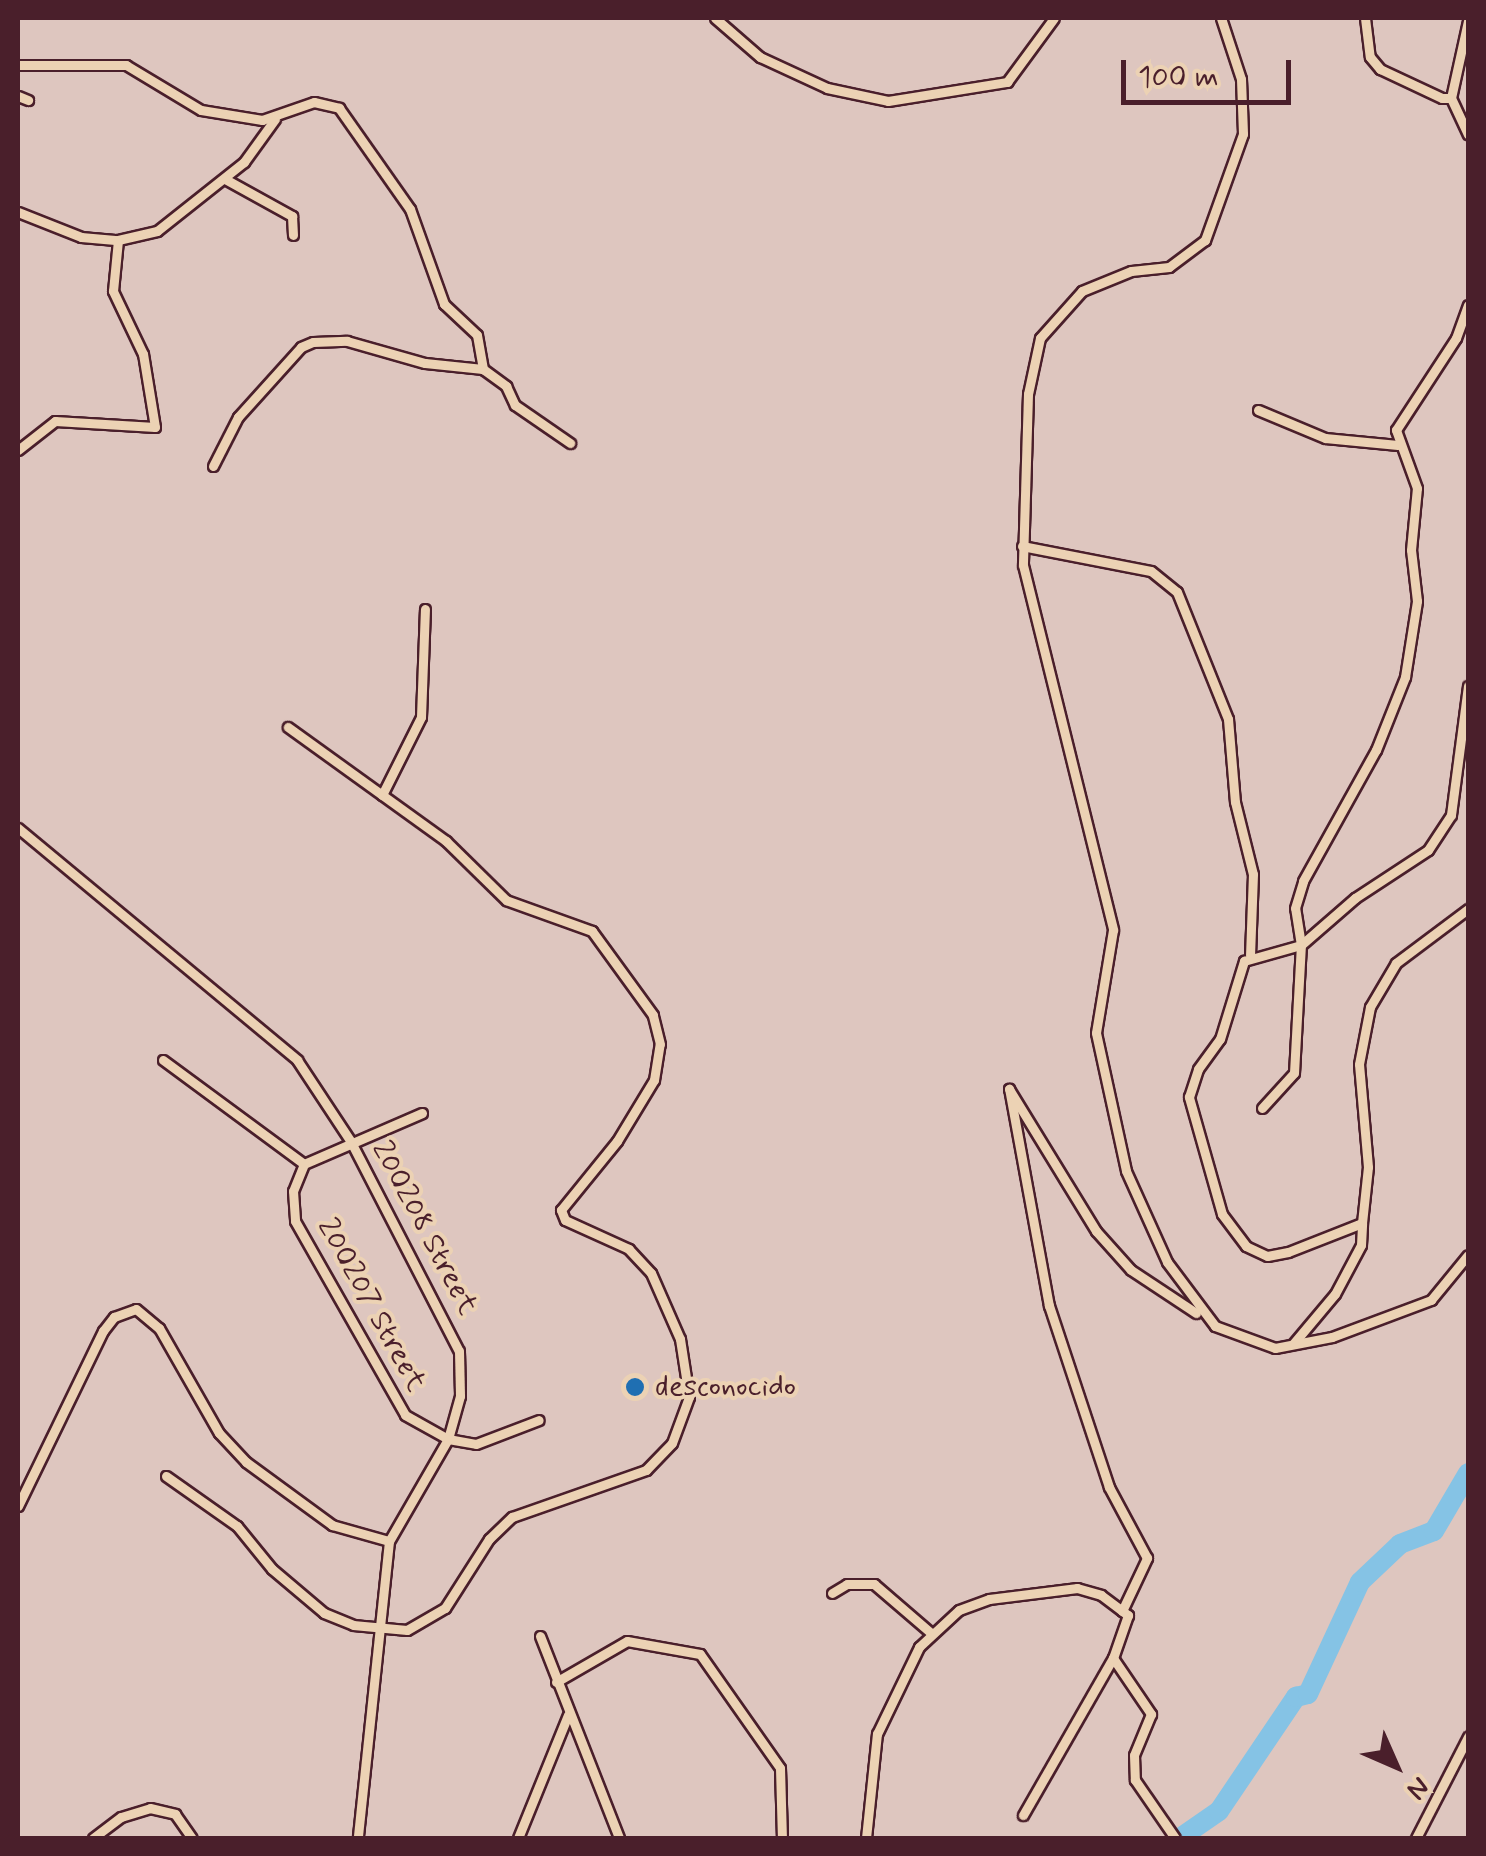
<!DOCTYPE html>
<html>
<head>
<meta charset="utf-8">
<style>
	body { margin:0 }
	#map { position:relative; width:1486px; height:1856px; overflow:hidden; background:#dec6bf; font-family:Mynerve,sans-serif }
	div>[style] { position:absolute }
	.river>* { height:20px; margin:-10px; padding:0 10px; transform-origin:10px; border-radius:10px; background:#85c3e5 }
	.roads { filter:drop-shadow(2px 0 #4a1f2b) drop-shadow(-2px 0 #4a1f2b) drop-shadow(0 2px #4a1f2b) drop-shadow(0 -2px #4a1f2b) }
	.street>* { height:9px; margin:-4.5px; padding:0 4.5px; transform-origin:4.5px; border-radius:4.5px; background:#ecd2b4 }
	.dots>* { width:28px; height:28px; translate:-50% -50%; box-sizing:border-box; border:5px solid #ecd2b4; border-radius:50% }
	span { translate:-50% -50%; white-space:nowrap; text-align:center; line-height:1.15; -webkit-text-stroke:8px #ecd2b4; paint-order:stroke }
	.street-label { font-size:30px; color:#4a1f2b }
	.poi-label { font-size:30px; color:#4a1f2b }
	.left { translate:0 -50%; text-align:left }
	.frame { position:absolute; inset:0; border:20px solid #4a1f2b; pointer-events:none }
	.north { position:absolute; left:1346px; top:1716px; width:100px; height:100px; -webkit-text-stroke:8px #ecd2b4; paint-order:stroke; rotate:135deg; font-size:28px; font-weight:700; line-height:40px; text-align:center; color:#4a1f2b }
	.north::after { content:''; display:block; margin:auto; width:35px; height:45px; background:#4a1f2b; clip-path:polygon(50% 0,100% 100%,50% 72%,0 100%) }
	.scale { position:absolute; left:1121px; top:60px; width:170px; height:45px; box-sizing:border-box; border:5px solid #4a1f2b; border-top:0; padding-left:12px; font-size:30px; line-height:35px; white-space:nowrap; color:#4a1f2b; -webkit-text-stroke:8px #ecd2b4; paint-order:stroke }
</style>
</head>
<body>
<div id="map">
	<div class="river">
		<div style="left:1180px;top:1838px;width:47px;rotate:-34.7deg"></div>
		<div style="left:1219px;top:1811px;width:138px;rotate:-56deg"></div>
		<div style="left:1296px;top:1697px;width:12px;rotate:-14deg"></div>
		<div style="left:1308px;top:1694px;width:123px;rotate:-65.1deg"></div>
		<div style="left:1360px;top:1582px;width:55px;rotate:-43.5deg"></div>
		<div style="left:1400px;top:1544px;width:36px;rotate:-21deg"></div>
		<div style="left:1434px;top:1531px;width:67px;rotate:-59.6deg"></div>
	</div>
	<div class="roads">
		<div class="street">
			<div style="left:715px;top:18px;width:60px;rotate:40.9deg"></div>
			<div style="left:760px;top:57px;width:74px;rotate:24.8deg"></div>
			<div style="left:827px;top:88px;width:62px;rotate:12deg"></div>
			<div style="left:888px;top:101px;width:121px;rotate:-9.1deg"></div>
			<div style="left:1007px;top:82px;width:79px;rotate:-53.7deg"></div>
			<div style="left:1221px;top:18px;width:64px;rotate:71.8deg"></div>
			<div style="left:1241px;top:79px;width:55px;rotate:87.9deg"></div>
			<div style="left:1243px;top:134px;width:113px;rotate:109.7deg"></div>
			<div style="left:1205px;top:240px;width:45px;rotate:143.1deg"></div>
			<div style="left:1169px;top:267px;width:38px;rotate:174deg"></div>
			<div style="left:1131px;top:271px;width:53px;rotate:157.8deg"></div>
			<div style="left:1082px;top:291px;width:63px;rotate:131.8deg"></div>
			<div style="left:1040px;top:338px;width:57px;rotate:102.1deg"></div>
			<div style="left:1028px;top:394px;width:171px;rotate:91.7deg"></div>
			<div style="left:1023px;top:565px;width:376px;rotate:76.1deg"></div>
			<div style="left:1113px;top:930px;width:104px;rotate:99.4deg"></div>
			<div style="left:1096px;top:1033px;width:141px;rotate:77.7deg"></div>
			<div style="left:1126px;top:1171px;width:100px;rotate:65.7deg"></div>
			<div style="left:1167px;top:1262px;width:80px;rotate:53.1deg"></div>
			<div style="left:1215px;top:1326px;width:64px;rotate:20.1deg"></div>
			<div style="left:1275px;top:1348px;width:58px;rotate:-10.9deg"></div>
			<div style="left:1332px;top:1337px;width:106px;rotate:-20.5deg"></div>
			<div style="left:1431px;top:1300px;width:58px;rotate:-50.6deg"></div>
			<div style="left:1365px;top:18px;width:39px;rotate:83deg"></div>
			<div style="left:1370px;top:57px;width:16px;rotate:50deg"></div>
			<div style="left:1380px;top:69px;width:68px;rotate:25.1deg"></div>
			<div style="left:1442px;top:98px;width:9px"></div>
			<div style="left:1451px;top:98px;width:79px;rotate:-77.6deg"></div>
			<div style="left:18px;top:65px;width:108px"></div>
			<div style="left:126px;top:65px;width:87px;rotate:31deg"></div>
			<div style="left:201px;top:110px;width:62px;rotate:9.3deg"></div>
			<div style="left:262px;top:120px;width:55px;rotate:-19.1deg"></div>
			<div style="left:314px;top:102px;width:26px;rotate:13deg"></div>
			<div style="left:339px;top:108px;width:123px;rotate:54.9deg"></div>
			<div style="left:410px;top:209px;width:101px;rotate:70.3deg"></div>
			<div style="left:444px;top:304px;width:45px;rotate:43.2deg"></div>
			<div style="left:477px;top:335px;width:35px;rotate:80deg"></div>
			<div style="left:483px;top:369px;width:29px;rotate:36deg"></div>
			<div style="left:506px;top:386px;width:21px;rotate:65deg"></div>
			<div style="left:515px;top:405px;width:67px;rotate:34.6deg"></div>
			<div style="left:18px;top:96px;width:11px;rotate:22deg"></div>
			<div style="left:1451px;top:98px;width:40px;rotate:65deg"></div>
			<div style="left:225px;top:179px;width:77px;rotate:28.9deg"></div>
			<div style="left:292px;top:216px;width:19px;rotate:87deg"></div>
			<div style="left:18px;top:212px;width:68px;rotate:21.6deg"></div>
			<div style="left:81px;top:237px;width:37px;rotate:5deg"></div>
			<div style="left:118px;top:240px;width:40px;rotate:-13deg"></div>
			<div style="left:157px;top:231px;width:111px;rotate:-38.4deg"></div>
			<div style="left:244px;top:162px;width:53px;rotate:-54.2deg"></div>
			<div style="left:1258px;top:410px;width:73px;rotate:22.7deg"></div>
			<div style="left:1325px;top:438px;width:73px;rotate:5.5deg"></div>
			<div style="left:18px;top:450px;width:47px;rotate:-38.1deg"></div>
			<div style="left:55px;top:421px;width:100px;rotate:3.4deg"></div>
			<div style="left:155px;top:427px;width:74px;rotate:-99.3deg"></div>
			<div style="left:143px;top:354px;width:70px;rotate:-115.5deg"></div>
			<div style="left:113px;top:291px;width:51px;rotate:-84.4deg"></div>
			<div style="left:213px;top:466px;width:55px;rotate:-63deg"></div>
			<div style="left:238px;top:417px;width:94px;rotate:-48deg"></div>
			<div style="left:301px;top:347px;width:13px;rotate:-23deg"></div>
			<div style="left:313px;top:342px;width:34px;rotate:-2deg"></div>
			<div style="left:347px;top:341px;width:81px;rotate:15.8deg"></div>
			<div style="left:425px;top:363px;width:58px;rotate:5.9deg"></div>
			<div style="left:1022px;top:546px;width:131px;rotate:11deg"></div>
			<div style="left:1151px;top:571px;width:33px;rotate:39deg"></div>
			<div style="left:1177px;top:592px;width:137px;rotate:68.1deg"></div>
			<div style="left:1228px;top:719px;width:83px;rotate:85.2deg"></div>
			<div style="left:1235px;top:802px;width:74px;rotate:76deg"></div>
			<div style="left:1253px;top:874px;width:81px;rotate:92.1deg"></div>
			<div style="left:382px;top:795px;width:87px;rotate:-63.4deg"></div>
			<div style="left:421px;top:717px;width:108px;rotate:-87.9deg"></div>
			<div style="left:18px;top:828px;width:363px;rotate:39.7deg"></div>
			<div style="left:297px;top:1060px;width:98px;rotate:56.6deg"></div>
			<div style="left:351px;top:1142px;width:235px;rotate:62.7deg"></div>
			<div style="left:459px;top:1351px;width:45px;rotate:88.7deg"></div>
			<div style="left:460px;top:1396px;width:45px;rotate:105.6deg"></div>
			<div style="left:448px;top:1439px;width:118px;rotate:120deg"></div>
			<div style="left:389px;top:1541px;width:299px;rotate:96deg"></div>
			<div style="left:163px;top:1060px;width:175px;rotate:36.4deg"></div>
			<div style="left:1262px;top:1108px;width:47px;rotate:-47.6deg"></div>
			<div style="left:1294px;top:1073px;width:128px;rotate:-86.9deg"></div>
			<div style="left:1301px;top:945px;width:72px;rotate:-41deg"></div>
			<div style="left:1355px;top:898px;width:87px;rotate:-33.3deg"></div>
			<div style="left:1428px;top:850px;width:42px;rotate:-56.7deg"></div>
			<div style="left:1451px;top:815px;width:130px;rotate:-82.5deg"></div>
			<div style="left:422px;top:1113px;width:129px;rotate:156.6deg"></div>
			<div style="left:304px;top:1164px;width:29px;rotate:112deg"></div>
			<div style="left:293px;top:1191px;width:30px;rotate:86deg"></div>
			<div style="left:295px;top:1221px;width:223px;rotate:60.4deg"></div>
			<div style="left:405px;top:1415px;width:49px;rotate:29.2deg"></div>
			<div style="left:448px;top:1439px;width:28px;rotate:10deg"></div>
			<div style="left:476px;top:1444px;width:67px;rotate:-20.9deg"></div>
			<div style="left:1362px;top:1223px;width:56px;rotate:-83.9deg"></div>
			<div style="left:1368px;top:1167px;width:103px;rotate:-95deg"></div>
			<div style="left:1359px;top:1064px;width:58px;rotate:-79.1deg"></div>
			<div style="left:1370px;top:1007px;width:51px;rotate:-59.4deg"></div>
			<div style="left:1396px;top:963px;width:90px;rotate:-36.9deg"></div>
			<div style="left:1293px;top:1344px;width:65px;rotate:-50deg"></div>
			<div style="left:1335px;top:1294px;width:55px;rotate:-62deg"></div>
			<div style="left:1361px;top:1245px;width:22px;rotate:-87deg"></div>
			<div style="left:1362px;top:1223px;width:79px;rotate:158.6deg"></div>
			<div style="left:1288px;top:1252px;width:21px;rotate:169deg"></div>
			<div style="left:1267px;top:1256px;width:23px;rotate:-155deg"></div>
			<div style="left:1246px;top:1246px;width:40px;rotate:-127deg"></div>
			<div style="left:1222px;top:1214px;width:122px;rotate:-105.8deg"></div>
			<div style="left:1189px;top:1097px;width:29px;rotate:-72deg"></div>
			<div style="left:1198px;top:1069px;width:37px;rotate:-54deg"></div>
			<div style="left:1220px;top:1039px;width:82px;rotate:-72.9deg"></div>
			<div style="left:1244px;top:961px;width:59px;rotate:-15.7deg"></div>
			<div style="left:1301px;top:945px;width:37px;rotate:-99deg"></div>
			<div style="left:1295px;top:908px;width:28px;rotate:-73deg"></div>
			<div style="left:1303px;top:881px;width:150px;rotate:-60.9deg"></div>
			<div style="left:1376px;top:750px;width:79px;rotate:-68.3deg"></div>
			<div style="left:1405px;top:677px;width:77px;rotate:-81deg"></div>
			<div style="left:1417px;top:601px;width:51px;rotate:-96.7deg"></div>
			<div style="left:1411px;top:550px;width:62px;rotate:-84.5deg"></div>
			<div style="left:1417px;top:488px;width:62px;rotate:-109.9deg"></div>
			<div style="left:1396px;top:430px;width:110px;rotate:-56.9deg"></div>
			<div style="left:1456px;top:338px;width:35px;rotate:-70deg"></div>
			<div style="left:166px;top:1476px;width:87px;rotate:35.2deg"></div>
			<div style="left:237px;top:1526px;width:55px;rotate:50.9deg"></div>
			<div style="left:272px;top:1569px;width:68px;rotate:40.2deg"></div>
			<div style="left:324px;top:1613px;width:31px;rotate:22deg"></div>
			<div style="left:353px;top:1625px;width:54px;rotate:5.3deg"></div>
			<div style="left:407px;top:1630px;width:44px;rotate:-30.1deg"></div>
			<div style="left:445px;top:1608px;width:82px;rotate:-57.5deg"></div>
			<div style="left:489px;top:1539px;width:32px;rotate:-44deg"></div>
			<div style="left:512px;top:1517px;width:142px;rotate:-19.3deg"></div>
			<div style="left:646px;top:1470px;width:37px;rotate:-46deg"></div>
			<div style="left:672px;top:1443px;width:49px;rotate:-69.7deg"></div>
			<div style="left:689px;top:1397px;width:59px;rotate:-98.8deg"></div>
			<div style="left:680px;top:1339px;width:72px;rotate:-113.7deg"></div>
			<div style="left:651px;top:1273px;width:33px;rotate:-133deg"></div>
			<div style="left:629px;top:1249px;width:70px;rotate:-155.6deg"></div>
			<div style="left:565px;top:1220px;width:11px;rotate:-112deg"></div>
			<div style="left:561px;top:1210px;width:89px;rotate:-50.9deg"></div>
			<div style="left:617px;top:1141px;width:71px;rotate:-58.8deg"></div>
			<div style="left:654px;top:1080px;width:36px;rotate:-81deg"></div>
			<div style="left:660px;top:1044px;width:30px;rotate:-104deg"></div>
			<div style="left:653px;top:1015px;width:104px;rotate:-126deg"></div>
			<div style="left:592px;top:931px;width:91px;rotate:-160.2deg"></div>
			<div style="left:506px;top:900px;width:84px;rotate:-135.5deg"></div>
			<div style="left:446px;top:841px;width:195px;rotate:-144.2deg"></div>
			<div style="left:18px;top:1506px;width:195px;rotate:-64.1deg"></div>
			<div style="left:103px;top:1331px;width:18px;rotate:-52deg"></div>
			<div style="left:114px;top:1317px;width:23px;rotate:-20deg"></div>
			<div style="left:136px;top:1309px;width:30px;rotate:40deg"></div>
			<div style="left:159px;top:1328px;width:121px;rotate:60.3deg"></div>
			<div style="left:219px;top:1433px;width:40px;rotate:47deg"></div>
			<div style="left:246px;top:1462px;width:107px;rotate:36.2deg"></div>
			<div style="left:332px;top:1525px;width:59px;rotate:15.7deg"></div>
			<div style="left:832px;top:1593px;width:17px;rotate:-31deg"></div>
			<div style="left:847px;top:1584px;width:27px"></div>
			<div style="left:874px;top:1584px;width:75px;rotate:40.7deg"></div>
			<div style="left:1122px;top:1611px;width:59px;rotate:-64.7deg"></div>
			<div style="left:1147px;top:1558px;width:81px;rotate:-118.2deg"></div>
			<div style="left:1109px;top:1487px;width:191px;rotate:-108.3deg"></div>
			<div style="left:1049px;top:1306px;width:221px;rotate:-100.4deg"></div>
			<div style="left:1009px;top:1089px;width:167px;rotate:58.5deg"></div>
			<div style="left:1096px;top:1231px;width:52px;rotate:48.1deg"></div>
			<div style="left:1131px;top:1270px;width:78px;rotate:33.5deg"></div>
			<div style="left:540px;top:1636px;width:217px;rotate:68.6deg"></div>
			<div style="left:556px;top:1682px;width:82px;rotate:-30deg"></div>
			<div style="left:627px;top:1641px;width:74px;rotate:10.1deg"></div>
			<div style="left:700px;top:1654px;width:139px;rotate:54.9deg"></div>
			<div style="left:780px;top:1768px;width:70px;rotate:88.4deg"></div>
			<div style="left:1023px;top:1815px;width:181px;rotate:-60.2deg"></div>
			<div style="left:93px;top:1838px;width:35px;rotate:-37deg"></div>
			<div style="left:121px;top:1817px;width:30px;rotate:-17deg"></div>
			<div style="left:150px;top:1808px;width:26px;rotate:13deg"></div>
			<div style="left:175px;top:1814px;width:29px;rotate:55deg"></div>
			<div style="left:518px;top:1838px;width:133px;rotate:-67.9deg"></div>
			<div style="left:866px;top:1838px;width:105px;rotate:-84deg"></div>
			<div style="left:877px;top:1734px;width:97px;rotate:-64.2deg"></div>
			<div style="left:919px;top:1647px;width:54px;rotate:-42.8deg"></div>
			<div style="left:959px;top:1610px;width:32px;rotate:-20deg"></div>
			<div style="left:989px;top:1599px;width:89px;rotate:-7.1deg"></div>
			<div style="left:1077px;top:1588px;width:25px;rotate:16deg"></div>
			<div style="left:1101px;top:1595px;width:34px;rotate:37deg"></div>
			<div style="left:1128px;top:1615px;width:46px;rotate:109.2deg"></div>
			<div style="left:1113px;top:1658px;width:68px;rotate:55.8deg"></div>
			<div style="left:1151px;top:1714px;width:44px;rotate:112.5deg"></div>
			<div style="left:1134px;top:1755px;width:25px;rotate:88deg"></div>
			<div style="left:1135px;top:1780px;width:70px;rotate:55.4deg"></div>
			<div style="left:1416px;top:1838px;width:114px;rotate:-62.8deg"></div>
		</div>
	</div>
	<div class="dots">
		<div style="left:635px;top:1387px;background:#1f6fb2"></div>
	</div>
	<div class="street-label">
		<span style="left:424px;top:1228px;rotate:62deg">200208 Street</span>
		<span style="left:371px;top:1305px;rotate:61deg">200207 Street</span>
	</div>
	<div class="poi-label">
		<span class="left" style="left:655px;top:1387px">desconocido</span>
	</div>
	<div class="frame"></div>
	<div class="north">N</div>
	<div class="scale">100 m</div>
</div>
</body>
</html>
